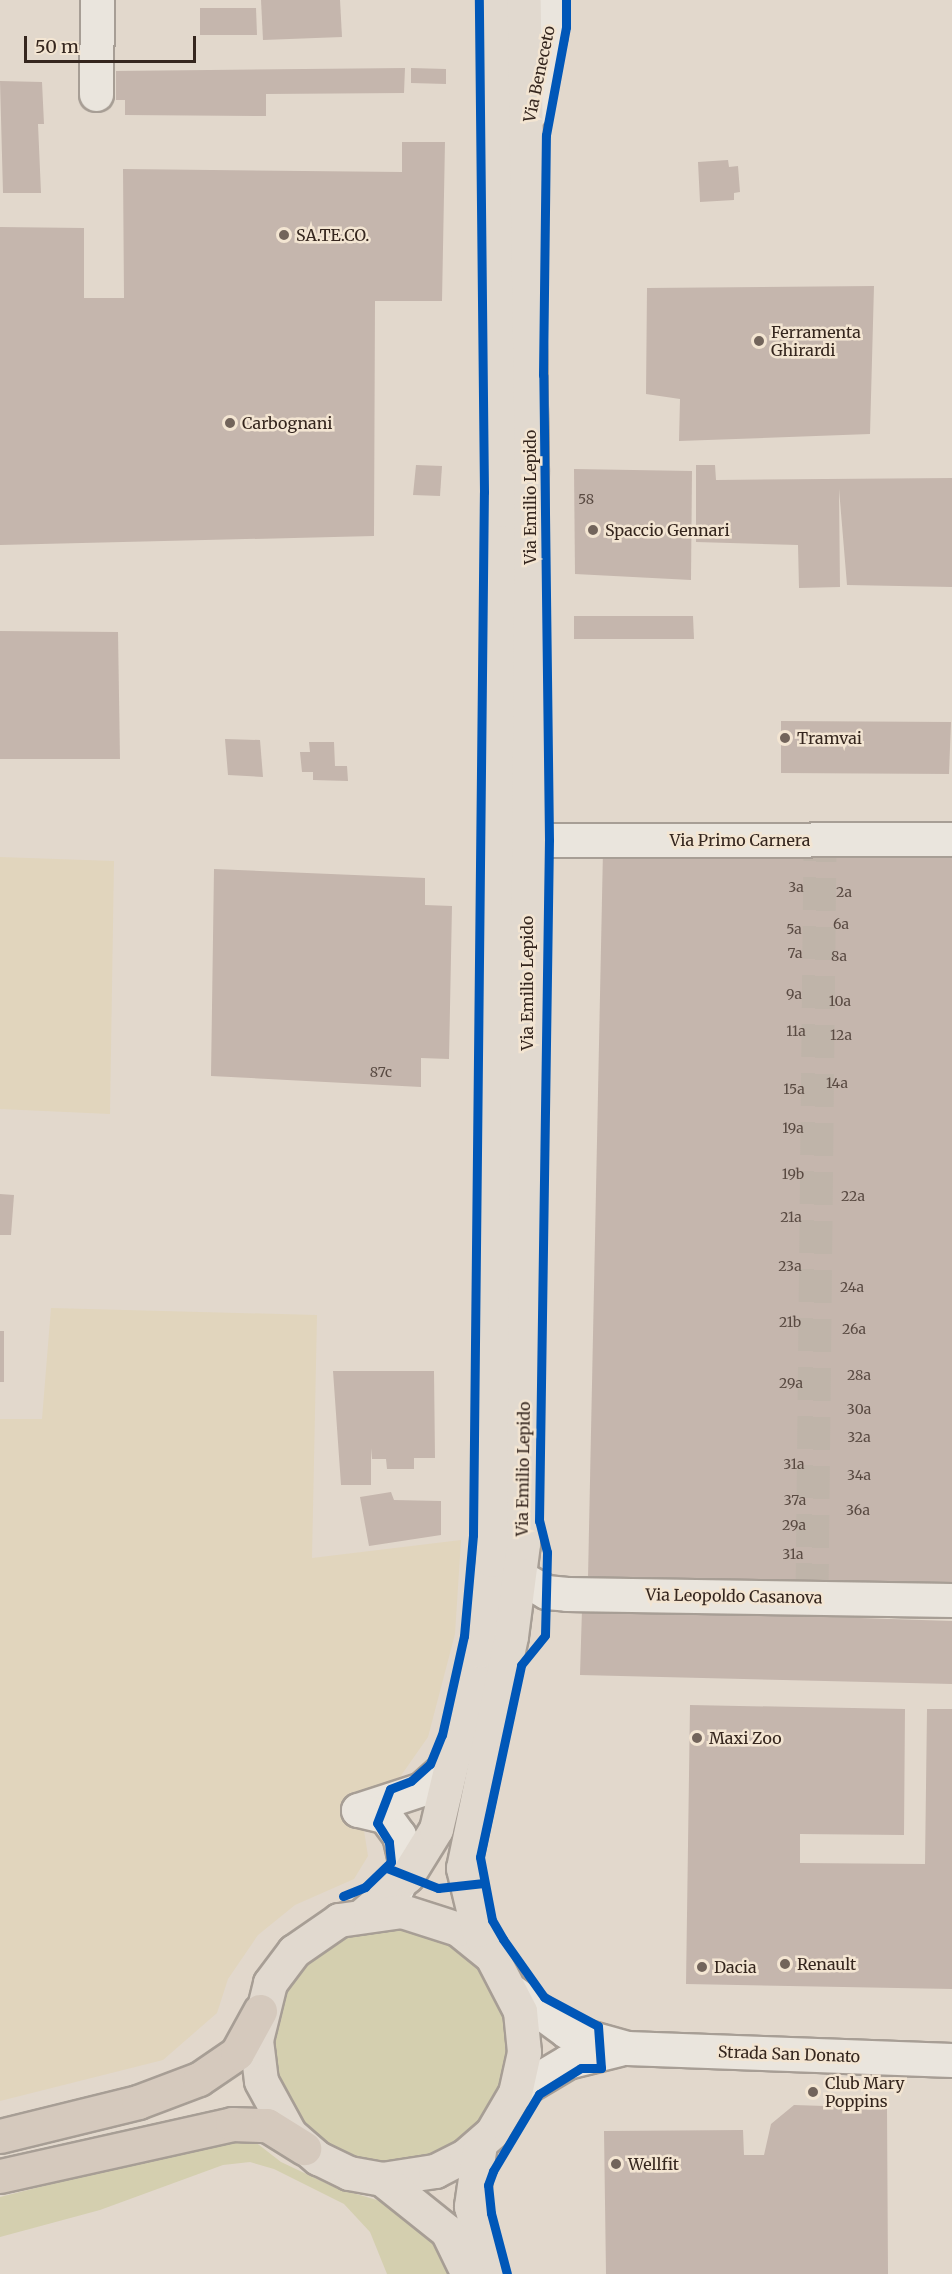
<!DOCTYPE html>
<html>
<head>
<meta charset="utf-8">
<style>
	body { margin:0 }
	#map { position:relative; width:952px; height:2274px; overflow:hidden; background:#e2d8cc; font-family:Merriweather,serif }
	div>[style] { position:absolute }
	.farmland>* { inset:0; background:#e1d5bd }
	.green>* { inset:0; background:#d4cfaf }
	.round { border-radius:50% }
	.building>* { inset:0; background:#c5b6ad }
	.minor-tunnel>* { height:33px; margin-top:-16.5px; transform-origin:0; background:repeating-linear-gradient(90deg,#bfb4a9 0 33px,transparent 0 49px) }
	.roads { filter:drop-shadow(2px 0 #a79e95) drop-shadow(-2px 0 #a79e95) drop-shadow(0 2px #a79e95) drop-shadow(0 -2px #a79e95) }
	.minor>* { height:33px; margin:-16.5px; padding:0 16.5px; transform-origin:16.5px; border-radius:16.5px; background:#eae5dd }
	.major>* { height:33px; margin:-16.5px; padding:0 16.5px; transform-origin:16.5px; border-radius:16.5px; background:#e1d9cf }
	.highway>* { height:33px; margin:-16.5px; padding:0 16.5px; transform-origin:16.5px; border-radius:16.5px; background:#d5c9bd }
	.cycleway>* { height:9px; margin:-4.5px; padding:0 4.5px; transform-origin:4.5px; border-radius:4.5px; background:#0057b8 }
	.dots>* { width:16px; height:16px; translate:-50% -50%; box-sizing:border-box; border:3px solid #f3e5d2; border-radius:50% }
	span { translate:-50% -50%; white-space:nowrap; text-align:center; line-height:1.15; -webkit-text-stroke:5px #f3e5d2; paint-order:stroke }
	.number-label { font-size:14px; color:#594a42 }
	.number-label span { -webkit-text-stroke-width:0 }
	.street-label { font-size:16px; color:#35261e }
	.poi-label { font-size:16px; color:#35261e }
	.left { translate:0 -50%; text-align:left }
	.scale { position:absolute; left:24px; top:36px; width:172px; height:27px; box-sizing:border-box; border:3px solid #35261e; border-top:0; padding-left:8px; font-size:18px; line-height:21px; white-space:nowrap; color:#35261e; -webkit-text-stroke:4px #f3e5d2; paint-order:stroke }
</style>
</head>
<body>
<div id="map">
	<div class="farmland">
		<div style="clip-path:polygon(0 857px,114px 861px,110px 1114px,0 1109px)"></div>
		<div style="clip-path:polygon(51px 1308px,317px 1315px,312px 1558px,461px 1540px,455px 1634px,428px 1737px,400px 1777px,358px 1792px,368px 1856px,354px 1879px,295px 1905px,258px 1935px,228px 1979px,217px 2013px,163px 2060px,0 2101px,0 1419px,42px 1419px)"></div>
	</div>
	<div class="green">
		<div class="round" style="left:271px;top:1927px;width:236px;height:236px"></div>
		<div style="clip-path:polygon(235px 2138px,254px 2141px,281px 2162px,336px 2188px,387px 2203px,432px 2238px,457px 2274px,387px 2274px,370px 2232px,344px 2204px,274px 2169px,250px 2162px,223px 2165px,100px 2210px,0 2237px,0 2197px)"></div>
	</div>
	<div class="building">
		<div style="clip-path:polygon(261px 0,340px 0,342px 37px,263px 40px)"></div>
		<div style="clip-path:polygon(200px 8px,256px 8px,257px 35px,200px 35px)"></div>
		<div style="clip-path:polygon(405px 68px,404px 93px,266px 94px,266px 116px,125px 115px,125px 100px,116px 100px,116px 71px)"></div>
		<div style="clip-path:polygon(411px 68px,446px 69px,446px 84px,411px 83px)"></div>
		<div style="clip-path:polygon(0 81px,42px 82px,44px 124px,38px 124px,41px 193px,3px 193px)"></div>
		<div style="clip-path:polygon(402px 142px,445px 142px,442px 301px,375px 301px,374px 536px,0 545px,0 227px,84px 228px,84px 298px,124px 298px,123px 169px,402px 172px)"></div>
		<div style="clip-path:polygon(728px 160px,729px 167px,738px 166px,740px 192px,734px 193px,734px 200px,700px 202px,698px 162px)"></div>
		<div style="clip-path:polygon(874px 286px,870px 434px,679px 441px,680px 399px,646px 394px,647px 288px)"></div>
		<div style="clip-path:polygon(416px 465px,442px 466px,440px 496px,413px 495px)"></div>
		<div style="clip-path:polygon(696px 465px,715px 465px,716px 480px,952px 478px,952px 587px,847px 585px,839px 489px,840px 587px,799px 588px,798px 545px,696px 542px)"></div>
		<div style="clip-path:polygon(574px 469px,692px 471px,691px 580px,575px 574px)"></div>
		<div style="clip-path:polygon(574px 616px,693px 616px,694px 639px,574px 639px)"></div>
		<div style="clip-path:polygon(0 631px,118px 632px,120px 759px,0 759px)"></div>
		<div style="clip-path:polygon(781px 721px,951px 722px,949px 774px,781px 773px)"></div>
		<div style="clip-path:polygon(225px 739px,260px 740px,263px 777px,228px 775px)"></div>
		<div style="clip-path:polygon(309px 742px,334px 742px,335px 766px,347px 766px,348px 781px,313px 780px,313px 772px,302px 772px,300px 752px,310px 752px)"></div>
		<div style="clip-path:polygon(603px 850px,952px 854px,952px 1582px,588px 1578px)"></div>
		<div style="clip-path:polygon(214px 869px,425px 878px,425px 905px,452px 906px,449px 1059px,421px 1058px,421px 1087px,211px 1076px)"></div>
		<div style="clip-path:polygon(0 1194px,14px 1195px,11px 1235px,0 1235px)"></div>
		<div style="clip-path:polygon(0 1331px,4px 1331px,4px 1382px,0 1382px)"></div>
		<div style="clip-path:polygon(333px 1371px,434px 1371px,435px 1458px,414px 1458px,414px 1469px,387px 1469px,386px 1459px,372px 1459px,371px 1448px,371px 1485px,341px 1485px)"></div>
		<div style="clip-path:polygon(391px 1492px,394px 1500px,441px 1501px,441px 1535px,369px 1546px,360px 1497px)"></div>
		<div style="clip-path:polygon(582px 1609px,952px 1621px,952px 1684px,580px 1675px)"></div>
		<div style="clip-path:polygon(690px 1705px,905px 1709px,904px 1835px,800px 1834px,800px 1863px,925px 1864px,927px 1709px,952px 1709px,952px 1989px,686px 1984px)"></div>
		<div style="clip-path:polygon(794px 2105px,887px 2108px,888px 2274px,606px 2274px,604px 2131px,743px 2130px,744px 2155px,764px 2155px,771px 2124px)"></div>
	</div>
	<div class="minor-tunnel">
		<div style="left:812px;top:1596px;width:757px;rotate:-89.39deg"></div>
	</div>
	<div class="roads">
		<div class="minor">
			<div style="left:96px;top:94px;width:94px;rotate:-89.4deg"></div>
			<div style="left:530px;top:113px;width:81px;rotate:-75.8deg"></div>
			<div style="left:550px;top:34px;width:34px;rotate:-90deg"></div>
			<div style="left:528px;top:840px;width:424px;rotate:-0.1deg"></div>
			<div style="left:520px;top:1577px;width:30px;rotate:30deg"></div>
			<div style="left:546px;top:1592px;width:21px;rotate:5deg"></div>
			<div style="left:567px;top:1594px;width:385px;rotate:0.9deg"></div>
			<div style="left:358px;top:1810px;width:67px;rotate:-18.2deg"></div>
			<div style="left:422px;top:1789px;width:28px;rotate:-42deg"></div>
			<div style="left:443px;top:1770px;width:24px;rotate:-60deg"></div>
			<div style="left:358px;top:1810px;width:28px;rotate:13deg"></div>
			<div style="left:385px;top:1816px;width:24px;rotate:54deg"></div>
			<div style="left:399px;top:1835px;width:32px;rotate:77deg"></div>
			<div style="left:406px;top:1866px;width:24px;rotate:112deg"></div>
			<div style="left:513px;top:1992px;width:66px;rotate:36.3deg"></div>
			<div style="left:566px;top:2031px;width:63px;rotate:15.6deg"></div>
			<div style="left:627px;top:2048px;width:325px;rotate:2.1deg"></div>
			<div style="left:515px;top:2093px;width:61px;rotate:-30.8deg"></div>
			<div style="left:567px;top:2062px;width:54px;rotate:-14deg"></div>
		</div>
		<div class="major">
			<div style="left:365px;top:1913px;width:56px;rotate:-41.4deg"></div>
			<div style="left:407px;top:1876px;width:55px;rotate:-58.3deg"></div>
			<div style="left:436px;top:1829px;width:183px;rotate:-76.7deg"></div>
			<div style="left:478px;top:1651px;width:92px;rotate:-81.3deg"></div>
			<div style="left:492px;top:1560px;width:1050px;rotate:-89.45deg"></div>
			<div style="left:502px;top:510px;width:510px;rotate:-90.67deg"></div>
			<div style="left:490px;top:1955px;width:41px;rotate:-140.9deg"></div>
			<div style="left:458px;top:1929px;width:59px;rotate:-162.2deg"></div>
			<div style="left:402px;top:1911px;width:64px;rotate:171.9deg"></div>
			<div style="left:339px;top:1920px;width:55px;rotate:145.4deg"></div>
			<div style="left:294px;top:1951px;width:40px;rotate:127deg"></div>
			<div style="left:270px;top:1983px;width:59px;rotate:103.8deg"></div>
			<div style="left:256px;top:2040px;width:41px;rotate:83deg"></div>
			<div style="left:261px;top:2081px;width:60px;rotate:61.3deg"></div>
			<div style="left:290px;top:2134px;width:37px;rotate:41deg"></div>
			<div style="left:318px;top:2158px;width:34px;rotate:26deg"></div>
			<div style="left:349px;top:2173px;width:34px;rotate:10deg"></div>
			<div style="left:382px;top:2179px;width:54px;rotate:-8.6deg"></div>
			<div style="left:435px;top:2171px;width:35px;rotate:-27deg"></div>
			<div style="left:466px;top:2155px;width:35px;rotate:-41deg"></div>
			<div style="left:492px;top:2132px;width:45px;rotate:-59.5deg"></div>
			<div style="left:515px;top:2093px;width:42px;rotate:-77.6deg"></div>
			<div style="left:524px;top:2052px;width:41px;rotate:-95.6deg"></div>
			<div style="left:520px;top:2011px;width:91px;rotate:-117.4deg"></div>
			<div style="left:478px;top:1930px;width:64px;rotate:-103.6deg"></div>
			<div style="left:463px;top:1868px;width:237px;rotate:-78.3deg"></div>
			<div style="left:511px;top:1636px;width:94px;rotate:-82.6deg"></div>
			<div style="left:523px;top:1543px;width:1075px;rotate:-89.57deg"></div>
			<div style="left:531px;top:468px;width:468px;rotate:-90.9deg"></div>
			<div style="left:480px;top:2144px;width:63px;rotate:98.3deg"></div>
			<div style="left:471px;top:2206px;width:70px;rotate:75.2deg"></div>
			<div style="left:382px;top:2179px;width:83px;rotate:38.7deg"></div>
			<div style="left:447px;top:2231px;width:48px;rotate:64deg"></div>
		</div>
		<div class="highway">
			<div style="left:0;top:2136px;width:142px;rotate:-13.8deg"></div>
			<div style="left:138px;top:2102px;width:65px;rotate:-20.7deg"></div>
			<div style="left:199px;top:2079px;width:46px;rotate:-34.4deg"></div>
			<div style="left:237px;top:2053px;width:48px;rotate:-61.3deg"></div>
			<div style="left:0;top:2176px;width:238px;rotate:-12.6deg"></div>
			<div style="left:232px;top:2124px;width:35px;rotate:2deg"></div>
			<div style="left:267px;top:2125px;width:44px;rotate:31.9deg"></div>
		</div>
	</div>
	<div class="cycleway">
		<div style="left:387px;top:1868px;width:55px;rotate:21.4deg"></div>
		<div style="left:438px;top:1888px;width:46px;rotate:-6.2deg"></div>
		<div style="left:343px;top:1896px;width:24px;rotate:-22deg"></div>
		<div style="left:365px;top:1887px;width:36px;rotate:-44deg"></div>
		<div style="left:391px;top:1862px;width:20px;rotate:-96deg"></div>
		<div style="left:389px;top:1842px;width:22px;rotate:-122deg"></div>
		<div style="left:377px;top:1823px;width:36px;rotate:-69deg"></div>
		<div style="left:390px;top:1789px;width:22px;rotate:-21deg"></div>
		<div style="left:411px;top:1781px;width:25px;rotate:-42deg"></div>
		<div style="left:430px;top:1764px;width:31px;rotate:-68deg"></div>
		<div style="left:442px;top:1735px;width:101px;rotate:-77.5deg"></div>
		<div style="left:464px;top:1636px;width:101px;rotate:-84.9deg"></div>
		<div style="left:473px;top:1535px;width:1043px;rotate:-89.4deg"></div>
		<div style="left:484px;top:492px;width:492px;rotate:-90.6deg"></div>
		<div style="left:507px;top:2274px;width:63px;rotate:-104.7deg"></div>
		<div style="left:491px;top:2213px;width:28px;rotate:-96deg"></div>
		<div style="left:488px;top:2185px;width:15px;rotate:-70deg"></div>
		<div style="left:493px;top:2171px;width:90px;rotate:-59.1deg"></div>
		<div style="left:539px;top:2094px;width:49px;rotate:-31.8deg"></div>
		<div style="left:581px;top:2068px;width:20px"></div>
		<div style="left:601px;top:2068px;width:42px;rotate:-94.1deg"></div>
		<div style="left:598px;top:2026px;width:61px;rotate:-151.8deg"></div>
		<div style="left:544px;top:1997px;width:71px;rotate:-125.3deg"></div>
		<div style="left:503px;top:1939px;width:22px;rotate:-120deg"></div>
		<div style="left:492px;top:1920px;width:64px;rotate:-100.8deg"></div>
		<div style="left:480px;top:1857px;width:196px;rotate:-77.9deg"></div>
		<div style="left:521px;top:1665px;width:38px;rotate:-51deg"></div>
		<div style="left:545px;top:1635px;width:83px;rotate:-88.6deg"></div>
		<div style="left:547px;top:1552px;width:32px;rotate:-104deg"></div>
		<div style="left:539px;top:1521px;width:681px;rotate:-89.16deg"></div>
		<div style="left:549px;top:840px;width:465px;rotate:-90.7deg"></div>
		<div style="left:543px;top:375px;width:240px;rotate:-89.3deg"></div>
		<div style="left:546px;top:135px;width:110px;rotate:-79.5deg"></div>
		<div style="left:566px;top:27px;width:27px;rotate:-90deg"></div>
	</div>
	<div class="dots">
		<div style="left:284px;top:235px;background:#72645b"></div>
		<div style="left:759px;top:341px;background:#72645b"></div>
		<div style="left:230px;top:423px;background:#72645b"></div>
		<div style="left:593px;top:530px;background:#72645b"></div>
		<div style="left:785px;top:738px;background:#72645b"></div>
		<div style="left:697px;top:1738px;background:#72645b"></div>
		<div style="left:785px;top:1964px;background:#72645b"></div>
		<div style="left:702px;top:1967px;background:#72645b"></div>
		<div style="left:813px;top:2092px;background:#72645b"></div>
		<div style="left:616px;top:2164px;background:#72645b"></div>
	</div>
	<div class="number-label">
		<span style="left:586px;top:499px">58</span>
		<span style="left:796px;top:887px">3a</span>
		<span style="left:844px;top:892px">2a</span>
		<span style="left:841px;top:924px">6a</span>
		<span style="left:794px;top:929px">5a</span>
		<span style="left:795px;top:953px">7a</span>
		<span style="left:839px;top:956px">8a</span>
		<span style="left:794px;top:994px">9a</span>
		<span style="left:840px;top:1001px">10a</span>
		<span style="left:796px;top:1031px">11a</span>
		<span style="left:841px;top:1035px">12a</span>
		<span style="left:381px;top:1072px">87c</span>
		<span style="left:837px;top:1083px">14a</span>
		<span style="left:794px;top:1089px">15a</span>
		<span style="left:793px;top:1128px">19a</span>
		<span style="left:793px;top:1174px">19b</span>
		<span style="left:853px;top:1196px">22a</span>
		<span style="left:791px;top:1217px">21a</span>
		<span style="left:790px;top:1266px">23a</span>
		<span style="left:852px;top:1287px">24a</span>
		<span style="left:790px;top:1322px">21b</span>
		<span style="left:854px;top:1329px">26a</span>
		<span style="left:859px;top:1375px">28a</span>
		<span style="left:791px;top:1383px">29a</span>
		<span style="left:859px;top:1409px">30a</span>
		<span style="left:859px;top:1437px">32a</span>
		<span style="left:794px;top:1464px">31a</span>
		<span style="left:859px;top:1475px">34a</span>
		<span style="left:795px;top:1500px">37a</span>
		<span style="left:858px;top:1510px">36a</span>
		<span style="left:794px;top:1525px">29a</span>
		<span style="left:793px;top:1554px">31a</span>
	</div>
	<div class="street-label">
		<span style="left:539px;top:74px;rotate:-78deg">Via Beneceto</span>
		<span style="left:530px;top:497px;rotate:-90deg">Via Emilio Lepido</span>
		<span style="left:740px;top:840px">Via Primo Carnera</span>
		<span style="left:527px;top:983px;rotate:-90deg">Via Emilio Lepido</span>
		<span style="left:523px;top:1469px;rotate:-89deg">Via Emilio Lepido</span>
		<span style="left:734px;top:1596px;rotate:1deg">Via Leopoldo Casanova</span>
		<span style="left:789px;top:2054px;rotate:2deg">Strada San Donato</span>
	</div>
	<div class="poi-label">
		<span class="left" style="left:296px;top:235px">SA.TE.CO.</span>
		<span class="left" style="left:771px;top:341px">Ferramenta<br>Ghirardi</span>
		<span class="left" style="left:242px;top:423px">Carbognani</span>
		<span class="left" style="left:605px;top:530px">Spaccio Gennari</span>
		<span class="left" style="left:797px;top:738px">Tramvai</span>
		<span class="left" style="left:709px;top:1738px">Maxi Zoo</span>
		<span class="left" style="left:797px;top:1964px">Renault</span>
		<span class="left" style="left:714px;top:1967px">Dacia</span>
		<span class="left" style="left:825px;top:2092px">Club Mary<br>Poppins</span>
		<span class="left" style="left:628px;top:2164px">Wellfit</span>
	</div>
	<div class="scale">50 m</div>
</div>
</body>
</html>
